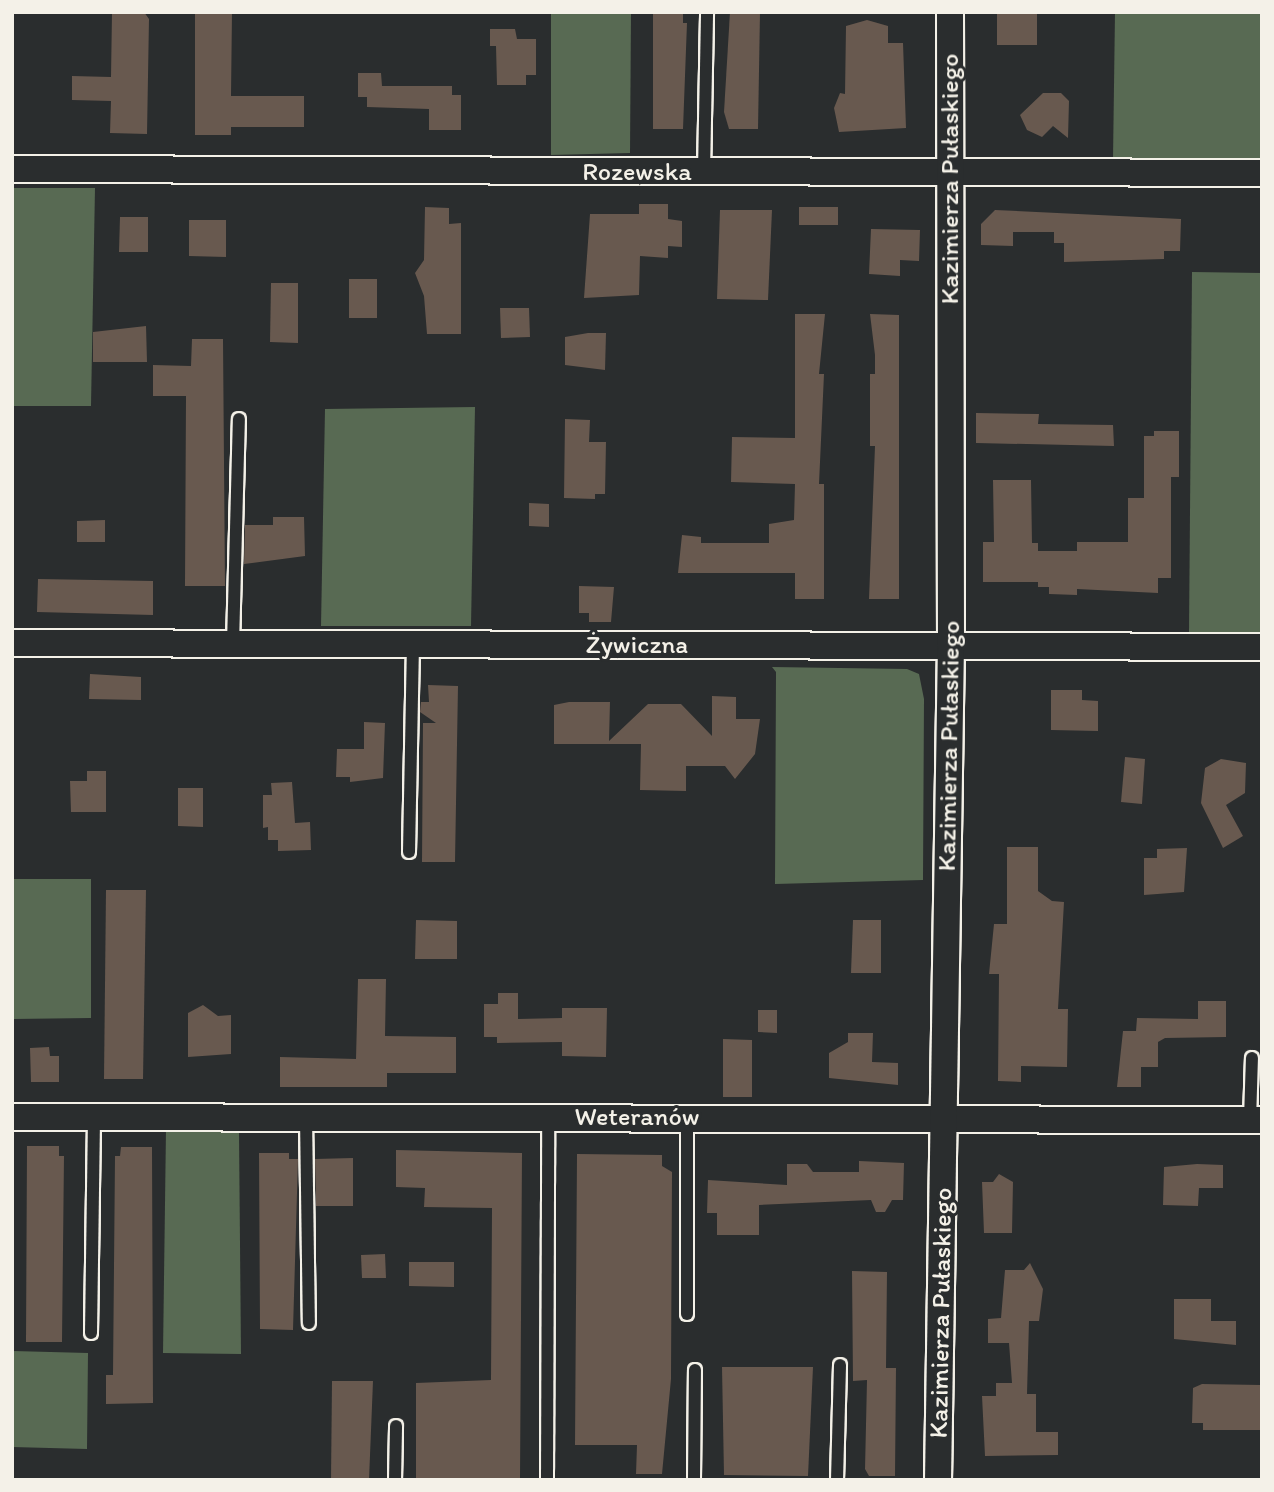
<!DOCTYPE html>
<html>
<head>
<meta charset="utf-8">
<style>
	body { margin:0 }
	#map { position:relative; width:1274px; height:1492px; overflow:hidden; background:#2a2d2e; font-family:Itim,sans-serif }
	div>[style] { position:absolute }
	.green>* { inset:0; background:#586a53 }
	.building>* { inset:0; background:#68594f }
	.roads { filter:drop-shadow(2px 0 #f4f1e8) drop-shadow(-2px 0 #f4f1e8) drop-shadow(0 2px #f4f1e8) drop-shadow(0 -2px #f4f1e8) }
	.lane>* { height:12px; margin:-6px; padding:0 6px; transform-origin:6px; border-radius:6px; background:#2a2d2e }
	.street>* { height:26px; margin:-13px; padding:0 13px; transform-origin:13px; border-radius:13px; background:#2a2d2e }
	span { translate:-50% -50%; white-space:nowrap; text-align:center; line-height:1.15; -webkit-text-stroke:6px #2a2d2e; paint-order:stroke }
	.street-label { font-size:26px; color:#f4f1e8 }
	.frame { position:absolute; inset:0; border:14px solid #f4f1e8; pointer-events:none }
</style>
</head>
<body>
<div id="map">
	<div class="green">
		<div style="clip-path:polygon(551px 12px,631px 12px,630px 153px,551px 155px)"></div>
		<div style="clip-path:polygon(1115px 12px,1262px 12px,1262px 159px,1113px 159px)"></div>
		<div style="clip-path:polygon(12px 188px,95px 188px,91px 406px,12px 406px)"></div>
		<div style="clip-path:polygon(1192px 272px,1262px 273px,1262px 633px,1189px 633px)"></div>
		<div style="clip-path:polygon(475px 407px,471px 626px,321px 626px,325px 409px)"></div>
		<div style="clip-path:polygon(772px 667px,907px 669px,919px 674px,924px 699px,923px 880px,775px 884px,776px 672px)"></div>
		<div style="clip-path:polygon(12px 879px,91px 879px,91px 1018px,13px 1019px,14px 1101px,12px 1101px)"></div>
		<div style="clip-path:polygon(166px 1129px,239px 1133px,241px 1354px,163px 1353px)"></div>
		<div style="clip-path:polygon(12px 1244px,13px 1351px,88px 1353px,87px 1449px,12px 1447px)"></div>
	</div>
	<div class="building">
		<div style="clip-path:polygon(112px 12px,144px 12px,149px 19px,147px 134px,110px 133px,111px 101px,72px 100px,72px 76px,111px 77px)"></div>
		<div style="clip-path:polygon(195px 12px,232px 12px,231px 96px,304px 96px,304px 127px,231px 127px,231px 135px,195px 135px)"></div>
		<div style="clip-path:polygon(653px 12px,683px 12px,683px 23px,687px 23px,683px 129px,653px 129px)"></div>
		<div style="clip-path:polygon(730px 12px,760px 12px,758px 129px,729px 129px,724px 112px)"></div>
		<div style="clip-path:polygon(997px 12px,1037px 12px,1037px 45px,997px 45px)"></div>
		<div style="clip-path:polygon(867px 20px,888px 26px,888px 43px,903px 43px,906px 128px,839px 132px,834px 108px,840px 93px,845px 94px,846px 26px)"></div>
		<div style="clip-path:polygon(490px 29px,515px 29px,517px 39px,536px 39px,536px 75px,526px 75px,526px 85px,497px 85px,496px 46px,490px 46px)"></div>
		<div style="clip-path:polygon(358px 73px,381px 73px,382px 86px,452px 86px,452px 95px,461px 95px,461px 130px,429px 130px,429px 109px,367px 107px,367px 97px,358px 97px)"></div>
		<div style="clip-path:polygon(1043px 93px,1061px 93px,1069px 101px,1068px 138px,1053px 126px,1042px 137px,1027px 130px,1020px 115px)"></div>
		<div style="clip-path:polygon(639px 204px,668px 204px,668px 219px,682px 221px,682px 247px,668px 246px,668px 258px,640px 256px,639px 295px,584px 298px,590px 214px,639px 214px)"></div>
		<div style="clip-path:polygon(425px 207px,449px 208px,449px 224px,461px 223px,461px 334px,427px 334px,424px 296px,415px 273px,424px 260px)"></div>
		<div style="clip-path:polygon(799px 207px,838px 207px,838px 225px,799px 225px)"></div>
		<div style="clip-path:polygon(720px 210px,772px 210px,768px 300px,717px 299px)"></div>
		<div style="clip-path:polygon(995px 210px,1181px 219px,1180px 251px,1164px 251px,1164px 259px,1064px 262px,1064px 243px,1054px 243px,1054px 232px,1013px 232px,1013px 246px,981px 245px,981px 224px)"></div>
		<div style="clip-path:polygon(120px 217px,148px 217px,148px 252px,119px 252px)"></div>
		<div style="clip-path:polygon(189px 220px,226px 220px,226px 257px,189px 256px)"></div>
		<div style="clip-path:polygon(871px 229px,920px 230px,919px 261px,900px 260px,900px 276px,869px 274px)"></div>
		<div style="clip-path:polygon(349px 279px,377px 279px,377px 318px,349px 318px)"></div>
		<div style="clip-path:polygon(271px 283px,298px 283px,298px 343px,270px 342px)"></div>
		<div style="clip-path:polygon(500px 308px,529px 308px,530px 337px,501px 338px)"></div>
		<div style="clip-path:polygon(795px 314px,825px 314px,819px 374px,824px 374px,819px 484px,824px 484px,824px 599px,795px 599px,795px 573px,678px 573px,682px 535px,701px 537px,701px 543px,769px 543px,769px 524px,794px 520px,795px 484px,731px 482px,732px 437px,795px 438px)"></div>
		<div style="clip-path:polygon(870px 314px,899px 315px,899px 599px,869px 599px,875px 446px,870px 446px,870px 374px,875px 374px,875px 355px)"></div>
		<div style="clip-path:polygon(146px 326px,147px 362px,93px 362px,93px 332px)"></div>
		<div style="clip-path:polygon(588px 333px,606px 333px,605px 370px,565px 365px,565px 337px)"></div>
		<div style="clip-path:polygon(192px 339px,223px 339px,225px 586px,185px 586px,186px 396px,153px 396px,153px 365px,191px 366px)"></div>
		<div style="clip-path:polygon(976px 413px,1039px 414px,1038px 424px,1113px 425px,1114px 446px,976px 443px)"></div>
		<div style="clip-path:polygon(565px 419px,590px 420px,589px 442px,606px 442px,605px 494px,595px 494px,595px 499px,564px 498px)"></div>
		<div style="clip-path:polygon(1154px 431px,1179px 431px,1179px 477px,1171px 477px,1171px 578px,1158px 578px,1158px 593px,1077px 589px,1077px 595px,1049px 594px,1049px 587px,1038px 587px,1038px 582px,983px 582px,983px 542px,994px 542px,993px 480px,1031px 480px,1032px 543px,1038px 543px,1038px 551px,1077px 551px,1077px 542px,1128px 542px,1128px 498px,1144px 498px,1144px 436px,1154px 436px)"></div>
		<div style="clip-path:polygon(529px 503px,549px 504px,549px 527px,529px 526px)"></div>
		<div style="clip-path:polygon(273px 517px,304px 517px,305px 556px,244px 564px,245px 525px,273px 525px)"></div>
		<div style="clip-path:polygon(105px 520px,105px 542px,77px 542px,77px 521px)"></div>
		<div style="clip-path:polygon(38px 579px,153px 581px,153px 615px,37px 612px)"></div>
		<div style="clip-path:polygon(579px 586px,614px 587px,611px 622px,589px 622px,589px 613px,579px 613px)"></div>
		<div style="clip-path:polygon(90px 674px,141px 677px,141px 700px,89px 699px)"></div>
		<div style="clip-path:polygon(428px 685px,458px 686px,455px 862px,422px 862px,423px 723px,436px 723px,420px 712px,421px 702px,429px 702px)"></div>
		<div style="clip-path:polygon(1051px 690px,1082px 690px,1082px 700px,1098px 701px,1098px 731px,1051px 730px)"></div>
		<div style="clip-path:polygon(712px 696px,736px 697px,736px 719px,760px 719px,755px 754px,735px 779px,725px 766px,686px 766px,686px 791px,640px 790px,641px 744px,554px 744px,554px 705px,569px 702px,610px 702px,609px 741px,648px 704px,681px 704px,712px 736px)"></div>
		<div style="clip-path:polygon(364px 722px,385px 723px,383px 778px,350px 782px,350px 777px,336px 777px,337px 749px,364px 749px)"></div>
		<div style="clip-path:polygon(1125px 757px,1145px 759px,1142px 804px,1121px 802px)"></div>
		<div style="clip-path:polygon(1221px 759px,1246px 763px,1245px 793px,1226px 805px,1243px 836px,1223px 848px,1201px 803px,1205px 768px)"></div>
		<div style="clip-path:polygon(87px 771px,106px 771px,106px 812px,71px 812px,70px 781px,87px 781px)"></div>
		<div style="clip-path:polygon(292px 782px,295px 823px,310px 822px,311px 850px,278px 851px,278px 840px,268px 840px,268px 827px,263px 828px,263px 795px,272px 795px,271px 783px)"></div>
		<div style="clip-path:polygon(178px 788px,203px 788px,203px 827px,178px 826px)"></div>
		<div style="clip-path:polygon(1007px 847px,1038px 847px,1038px 891px,1052px 901px,1064px 902px,1058px 1009px,1068px 1009px,1067px 1067px,1021px 1066px,1021px 1082px,998px 1081px,999px 974px,989px 974px,994px 924px,1007px 924px)"></div>
		<div style="clip-path:polygon(1187px 848px,1184px 892px,1144px 895px,1144px 858px,1157px 858px,1157px 849px)"></div>
		<div style="clip-path:polygon(106px 890px,146px 890px,143px 1079px,104px 1079px)"></div>
		<div style="clip-path:polygon(416px 920px,457px 921px,457px 959px,415px 959px)"></div>
		<div style="clip-path:polygon(853px 920px,881px 920px,881px 973px,851px 973px)"></div>
		<div style="clip-path:polygon(358px 979px,386px 979px,385px 1036px,456px 1037px,456px 1073px,387px 1073px,387px 1087px,280px 1087px,280px 1057px,356px 1059px)"></div>
		<div style="clip-path:polygon(498px 993px,518px 993px,518px 1019px,562px 1018px,562px 1008px,607px 1008px,606px 1057px,562px 1056px,562px 1042px,497px 1043px,497px 1037px,484px 1037px,484px 1004px,498px 1004px)"></div>
		<div style="clip-path:polygon(1198px 1001px,1226px 1001px,1226px 1037px,1165px 1038px,1158px 1042px,1158px 1067px,1141px 1067px,1141px 1087px,1117px 1087px,1123px 1031px,1136px 1031px,1137px 1018px,1198px 1019px)"></div>
		<div style="clip-path:polygon(203px 1005px,218px 1016px,231px 1015px,231px 1054px,188px 1057px,188px 1013px)"></div>
		<div style="clip-path:polygon(758px 1010px,777px 1010px,777px 1033px,758px 1032px)"></div>
		<div style="clip-path:polygon(848px 1033px,873px 1033px,872px 1062px,898px 1063px,898px 1085px,829px 1078px,829px 1053px,848px 1042px)"></div>
		<div style="clip-path:polygon(723px 1039px,752px 1040px,752px 1097px,723px 1097px)"></div>
		<div style="clip-path:polygon(49px 1047px,50px 1056px,59px 1056px,59px 1082px,31px 1082px,30px 1048px)"></div>
		<div style="clip-path:polygon(27px 1146px,59px 1146px,59px 1156px,64px 1156px,62px 1342px,26px 1342px)"></div>
		<div style="clip-path:polygon(121px 1147px,152px 1147px,153px 1403px,106px 1404px,106px 1375px,113px 1375px,115px 1156px,120px 1156px)"></div>
		<div style="clip-path:polygon(396px 1150px,522px 1153px,520px 1480px,416px 1480px,416px 1383px,491px 1380px,492px 1208px,424px 1207px,425px 1188px,396px 1187px)"></div>
		<div style="clip-path:polygon(259px 1153px,289px 1153px,289px 1159px,298px 1159px,293px 1330px,260px 1329px)"></div>
		<div style="clip-path:polygon(577px 1154px,662px 1155px,662px 1166px,672px 1172px,671px 1379px,662px 1474px,636px 1474px,637px 1445px,575px 1445px)"></div>
		<div style="clip-path:polygon(353px 1158px,353px 1206px,316px 1206px,315px 1159px)"></div>
		<div style="clip-path:polygon(859px 1161px,904px 1163px,903px 1200px,892px 1200px,885px 1212px,876px 1212px,871px 1200px,759px 1205px,759px 1235px,717px 1235px,717px 1213px,707px 1213px,708px 1180px,787px 1185px,787px 1164px,807px 1164px,813px 1172px,859px 1172px)"></div>
		<div style="clip-path:polygon(1197px 1164px,1223px 1165px,1223px 1188px,1199px 1188px,1198px 1206px,1163px 1205px,1164px 1167px)"></div>
		<div style="clip-path:polygon(999px 1174px,1013px 1182px,1012px 1233px,984px 1233px,982px 1182px,993px 1182px)"></div>
		<div style="clip-path:polygon(385px 1254px,386px 1278px,362px 1278px,361px 1255px)"></div>
		<div style="clip-path:polygon(409px 1262px,454px 1262px,454px 1287px,409px 1286px)"></div>
		<div style="clip-path:polygon(1030px 1263px,1043px 1289px,1039px 1321px,1029px 1321px,1027px 1394px,1036px 1394px,1036px 1432px,1058px 1432px,1058px 1455px,985px 1456px,982px 1396px,996px 1396px,996px 1383px,1012px 1383px,1009px 1343px,988px 1343px,988px 1319px,1001px 1318px,1005px 1270px,1024px 1270px)"></div>
		<div style="clip-path:polygon(852px 1271px,887px 1272px,886px 1368px,896px 1368px,895px 1476px,869px 1476px,865px 1469px,867px 1380px,853px 1381px)"></div>
		<div style="clip-path:polygon(1174px 1299px,1211px 1299px,1211px 1321px,1236px 1321px,1236px 1345px,1174px 1339px)"></div>
		<div style="clip-path:polygon(722px 1367px,813px 1367px,808px 1476px,724px 1475px)"></div>
		<div style="clip-path:polygon(332px 1381px,373px 1381px,369px 1480px,331px 1480px)"></div>
		<div style="clip-path:polygon(1202px 1384px,1261px 1385px,1261px 1430px,1203px 1430px,1203px 1423px,1192px 1423px,1193px 1388px)"></div>
	</div>
	<div class="roads">
		<div class="lane">
			<div style="left:704px;top:172px;width:160px;rotate:-88.9deg"></div>
			<div style="left:233px;top:644px;width:225px;rotate:-88.5deg"></div>
			<div style="left:409px;top:852px;width:207px;rotate:-88.9deg"></div>
			<div style="left:306px;top:1117px;width:206px;rotate:89.2deg"></div>
			<div style="left:687px;top:1117px;width:197px;rotate:90deg"></div>
			<div style="left:1250px;top:1120px;width:62px;rotate:-88.2deg"></div>
			<div style="left:91px;top:1333px;width:216px;rotate:-89.2deg"></div>
			<div style="left:395px;top:1480px;width:54px;rotate:-88.9deg"></div>
			<div style="left:547px;top:1480px;width:363px;rotate:-89.8deg"></div>
			<div style="left:694px;top:1480px;width:110px;rotate:-89.5deg"></div>
			<div style="left:837px;top:1480px;width:115px;rotate:-88.5deg"></div>
		</div>
		<div class="street">
			<div style="left:12px;top:169px;width:1250px;rotate:0.18deg"></div>
			<div style="left:12px;top:643px;width:1250px;rotate:0.18deg"></div>
			<div style="left:12px;top:1117px;width:1250px;rotate:0.14deg"></div>
			<div style="left:938px;top:1480px;width:834px;rotate:-89.11deg"></div>
			<div style="left:951px;top:646px;width:634px;rotate:-90.09deg"></div>
		</div>
	</div>
	<div class="street-label">
		<span style="left:637px;top:172px">Rozewska</span>
		<span style="left:950px;top:179px;rotate:-90deg">Kazimierza Pułaskiego</span>
		<span style="left:637px;top:645px">Żywiczna</span>
		<span style="left:949px;top:746px;rotate:-89deg">Kazimierza Pułaskiego</span>
		<span style="left:637px;top:1117px">Weteranów</span>
		<span style="left:941px;top:1313px;rotate:-89deg">Kazimierza Pułaskiego</span>
	</div>
	<div class="frame"></div>
</div>
</body>
</html>
